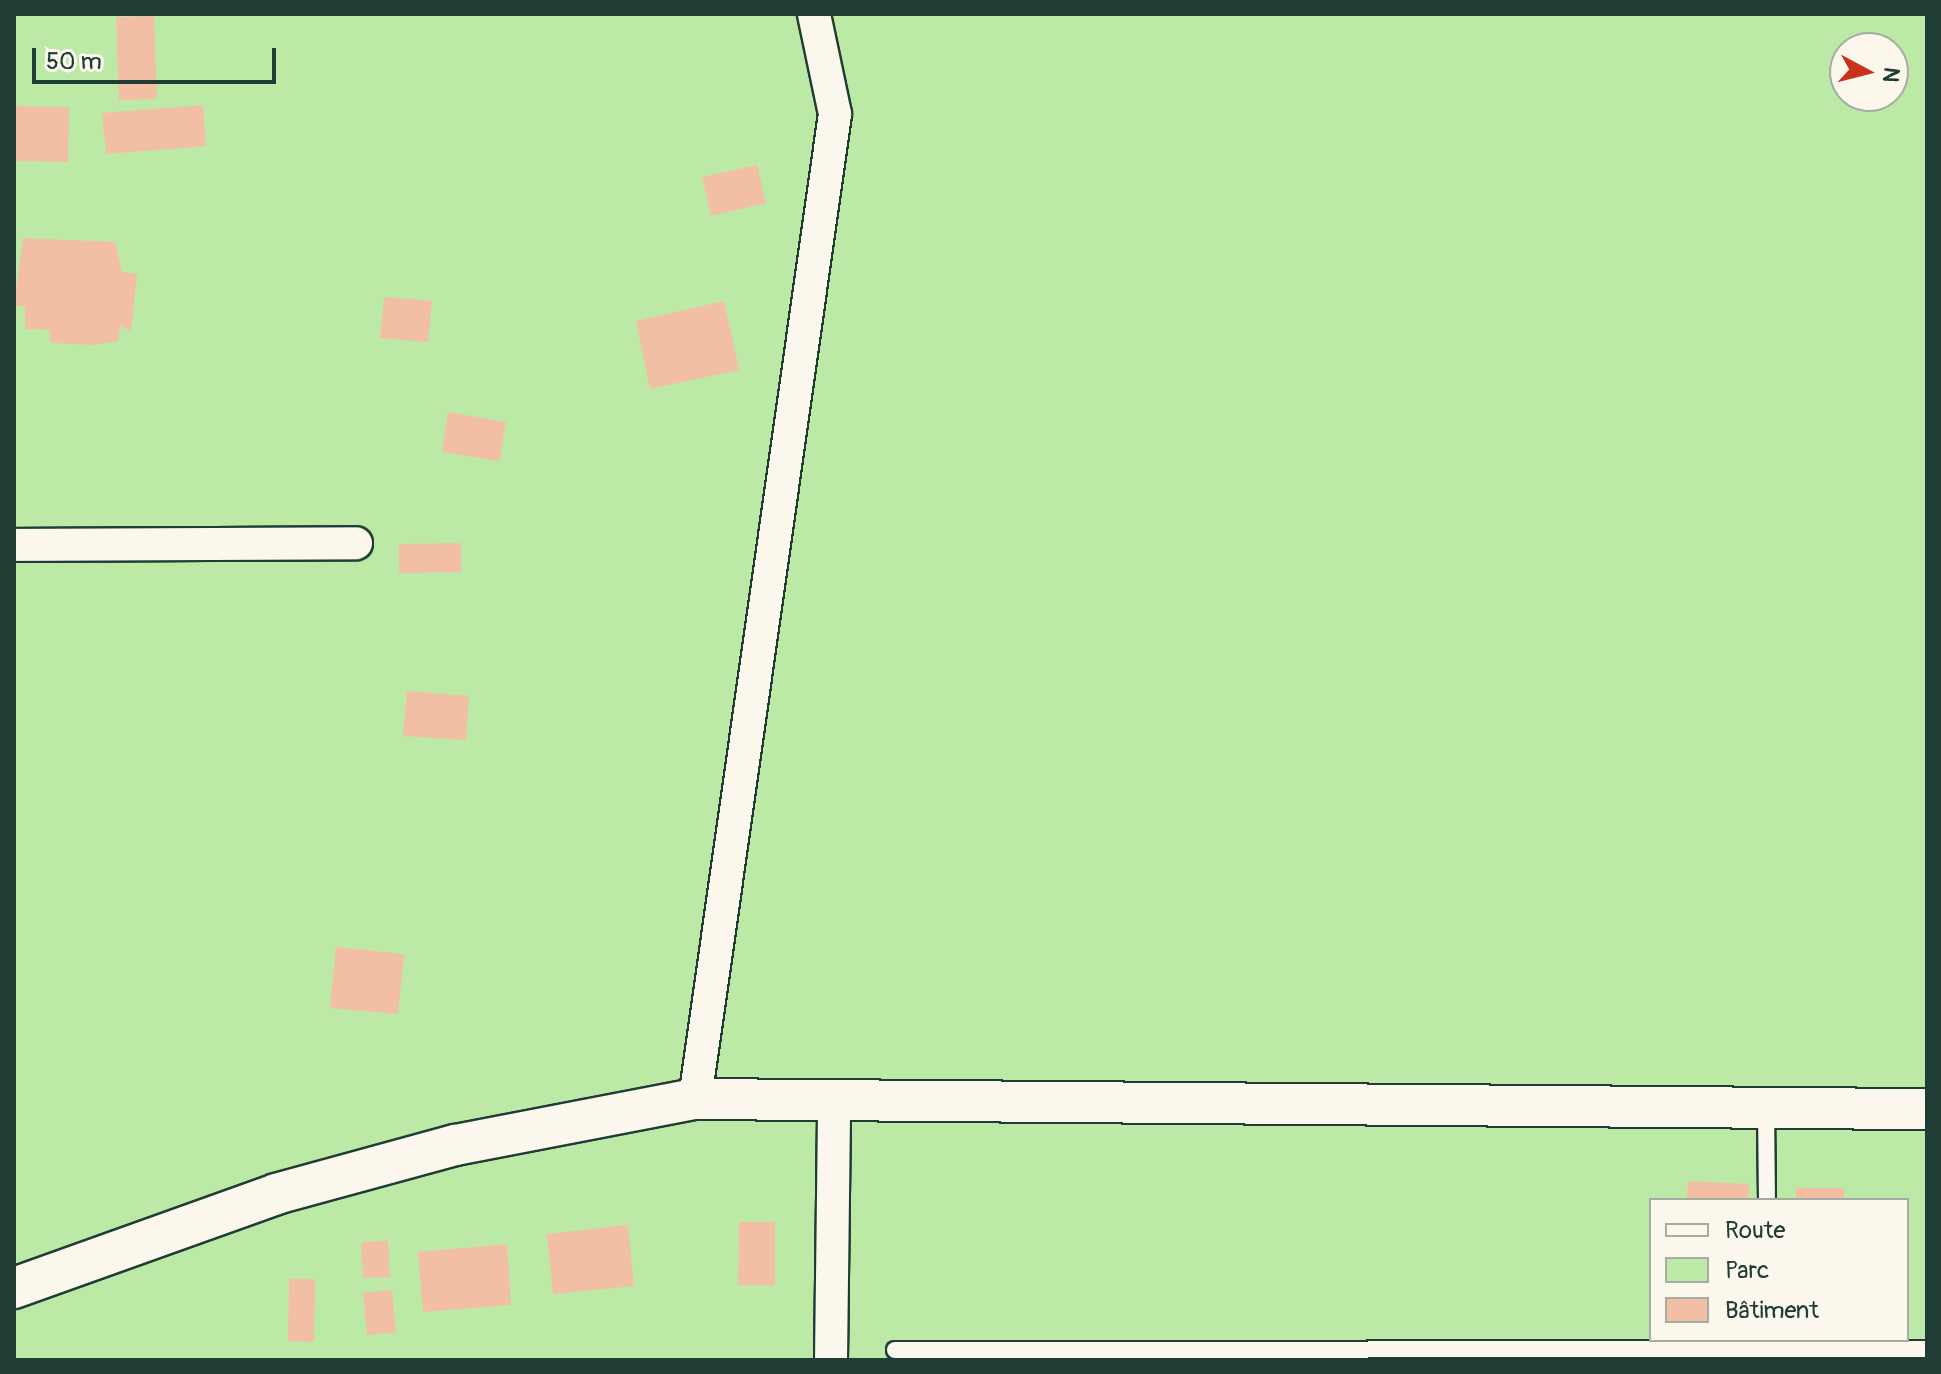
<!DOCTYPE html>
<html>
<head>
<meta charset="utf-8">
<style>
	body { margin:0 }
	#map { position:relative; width:1941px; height:1374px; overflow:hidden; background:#f8e6d6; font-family:Pangolin,sans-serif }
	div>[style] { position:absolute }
	.green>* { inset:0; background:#bde9a7 }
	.building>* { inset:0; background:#f2bfa4 }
	.roads { filter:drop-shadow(2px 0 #1f3d34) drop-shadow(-2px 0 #1f3d34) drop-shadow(0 2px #1f3d34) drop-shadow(0 -2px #1f3d34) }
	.service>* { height:16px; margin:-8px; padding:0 8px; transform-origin:8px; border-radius:8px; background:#fbf7ec }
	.minor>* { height:32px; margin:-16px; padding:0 16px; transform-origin:16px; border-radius:16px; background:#fbf7ec }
	.tertiary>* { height:40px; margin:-20px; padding:0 20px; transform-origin:20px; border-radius:20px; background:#fbf7ec }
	span { translate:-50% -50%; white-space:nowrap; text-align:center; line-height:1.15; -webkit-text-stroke:6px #fbf7ec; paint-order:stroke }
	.frame { position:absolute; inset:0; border:16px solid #1f3d34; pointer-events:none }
	.legend { position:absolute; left:1649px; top:1198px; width:260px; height:144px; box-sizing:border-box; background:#fbf7ec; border:2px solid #a3ada2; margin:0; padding:10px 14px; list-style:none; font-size:24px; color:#1f3d34 }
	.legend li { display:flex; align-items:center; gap:16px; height:40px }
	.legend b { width:40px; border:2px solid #a3ada2 }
	.north { position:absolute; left:1829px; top:32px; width:80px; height:80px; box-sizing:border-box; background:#fbf7ec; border:2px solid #a3ada2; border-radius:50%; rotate:97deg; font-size:22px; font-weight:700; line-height:32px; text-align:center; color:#1f3d34 }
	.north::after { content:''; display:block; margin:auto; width:28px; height:36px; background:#c8321e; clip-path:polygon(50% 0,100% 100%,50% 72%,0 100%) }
	.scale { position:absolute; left:32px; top:48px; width:244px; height:36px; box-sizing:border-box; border:4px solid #1f3d34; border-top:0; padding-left:10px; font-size:24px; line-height:28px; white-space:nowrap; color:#1f3d34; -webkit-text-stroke:6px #fbf7ec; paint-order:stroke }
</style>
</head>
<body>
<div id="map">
	<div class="green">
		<div style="clip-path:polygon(evenodd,14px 14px,1927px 14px,1927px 1360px,14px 1360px,14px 14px,1845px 48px,1893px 48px,1893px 96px,1845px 96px,1845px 48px,14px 14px,1651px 1200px,1907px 1200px,1907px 1340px,1651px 1340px,1651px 1200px)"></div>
	</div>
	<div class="building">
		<div style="clip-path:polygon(154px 16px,157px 99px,119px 100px,116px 17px)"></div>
		<div style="clip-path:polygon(203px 105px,206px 146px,106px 154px,102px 113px)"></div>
		<div style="clip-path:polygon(14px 106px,69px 107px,68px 162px,14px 161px)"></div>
		<div style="clip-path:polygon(757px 165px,766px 203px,711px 216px,702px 177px)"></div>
		<div style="clip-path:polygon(23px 238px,115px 242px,122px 272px,137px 274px,131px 331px,120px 326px,118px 341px,92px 345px,50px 343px,50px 330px,25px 329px,25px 306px,14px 306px)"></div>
		<div style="clip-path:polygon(384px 297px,432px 301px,428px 342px,380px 338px)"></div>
		<div style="clip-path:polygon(724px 301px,739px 370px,650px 389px,636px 321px)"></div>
		<div style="clip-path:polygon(448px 412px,506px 422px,499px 461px,442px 452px)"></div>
		<div style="clip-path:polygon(461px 543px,461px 572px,399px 573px,399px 544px)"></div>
		<div style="clip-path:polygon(407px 691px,469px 696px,466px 740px,403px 736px)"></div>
		<div style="clip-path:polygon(336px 947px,404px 954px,398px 1014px,330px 1008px)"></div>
		<div style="clip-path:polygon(1688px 1181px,1749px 1184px,1748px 1200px,1687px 1200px)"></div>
		<div style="clip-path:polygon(1796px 1188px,1844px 1188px,1844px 1200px,1796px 1200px)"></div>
		<div style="clip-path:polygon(739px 1222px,775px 1222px,775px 1285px,738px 1285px)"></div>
		<div style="clip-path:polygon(628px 1225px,634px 1286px,553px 1294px,547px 1234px)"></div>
		<div style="clip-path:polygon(388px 1241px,390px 1277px,363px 1278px,361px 1242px)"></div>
		<div style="clip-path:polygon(507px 1244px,511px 1305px,423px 1312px,418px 1252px)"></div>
		<div style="clip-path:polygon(289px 1279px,315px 1279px,314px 1342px,288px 1341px)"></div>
		<div style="clip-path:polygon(392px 1290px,396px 1332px,367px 1335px,363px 1293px)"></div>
	</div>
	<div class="roads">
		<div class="service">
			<div style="left:1766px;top:1107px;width:93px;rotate:89.4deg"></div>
			<div style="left:895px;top:1350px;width:1032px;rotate:-0.06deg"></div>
		</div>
		<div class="minor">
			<div style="left:14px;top:545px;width:342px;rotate:-0.3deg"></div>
			<div style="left:695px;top:1099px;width:995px;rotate:-81.91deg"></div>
			<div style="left:835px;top:114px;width:102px;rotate:-101.9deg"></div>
			<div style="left:831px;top:1360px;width:261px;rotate:-89.3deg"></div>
		</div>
		<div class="tertiary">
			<div style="left:14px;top:1288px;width:278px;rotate:-19.7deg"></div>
			<div style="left:276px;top:1194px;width:186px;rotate:-15.3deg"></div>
			<div style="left:455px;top:1145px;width:244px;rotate:-10.9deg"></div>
			<div style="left:695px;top:1099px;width:1232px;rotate:0.47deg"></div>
		</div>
	</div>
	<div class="frame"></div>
	<ul class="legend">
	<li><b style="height:10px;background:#fbf7ec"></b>Route</li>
	<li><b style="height:22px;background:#bde9a7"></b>Parc</li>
	<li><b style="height:22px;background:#f2bfa4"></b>Bâtiment</li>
	</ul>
	<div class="north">N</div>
	<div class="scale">50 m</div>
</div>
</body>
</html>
